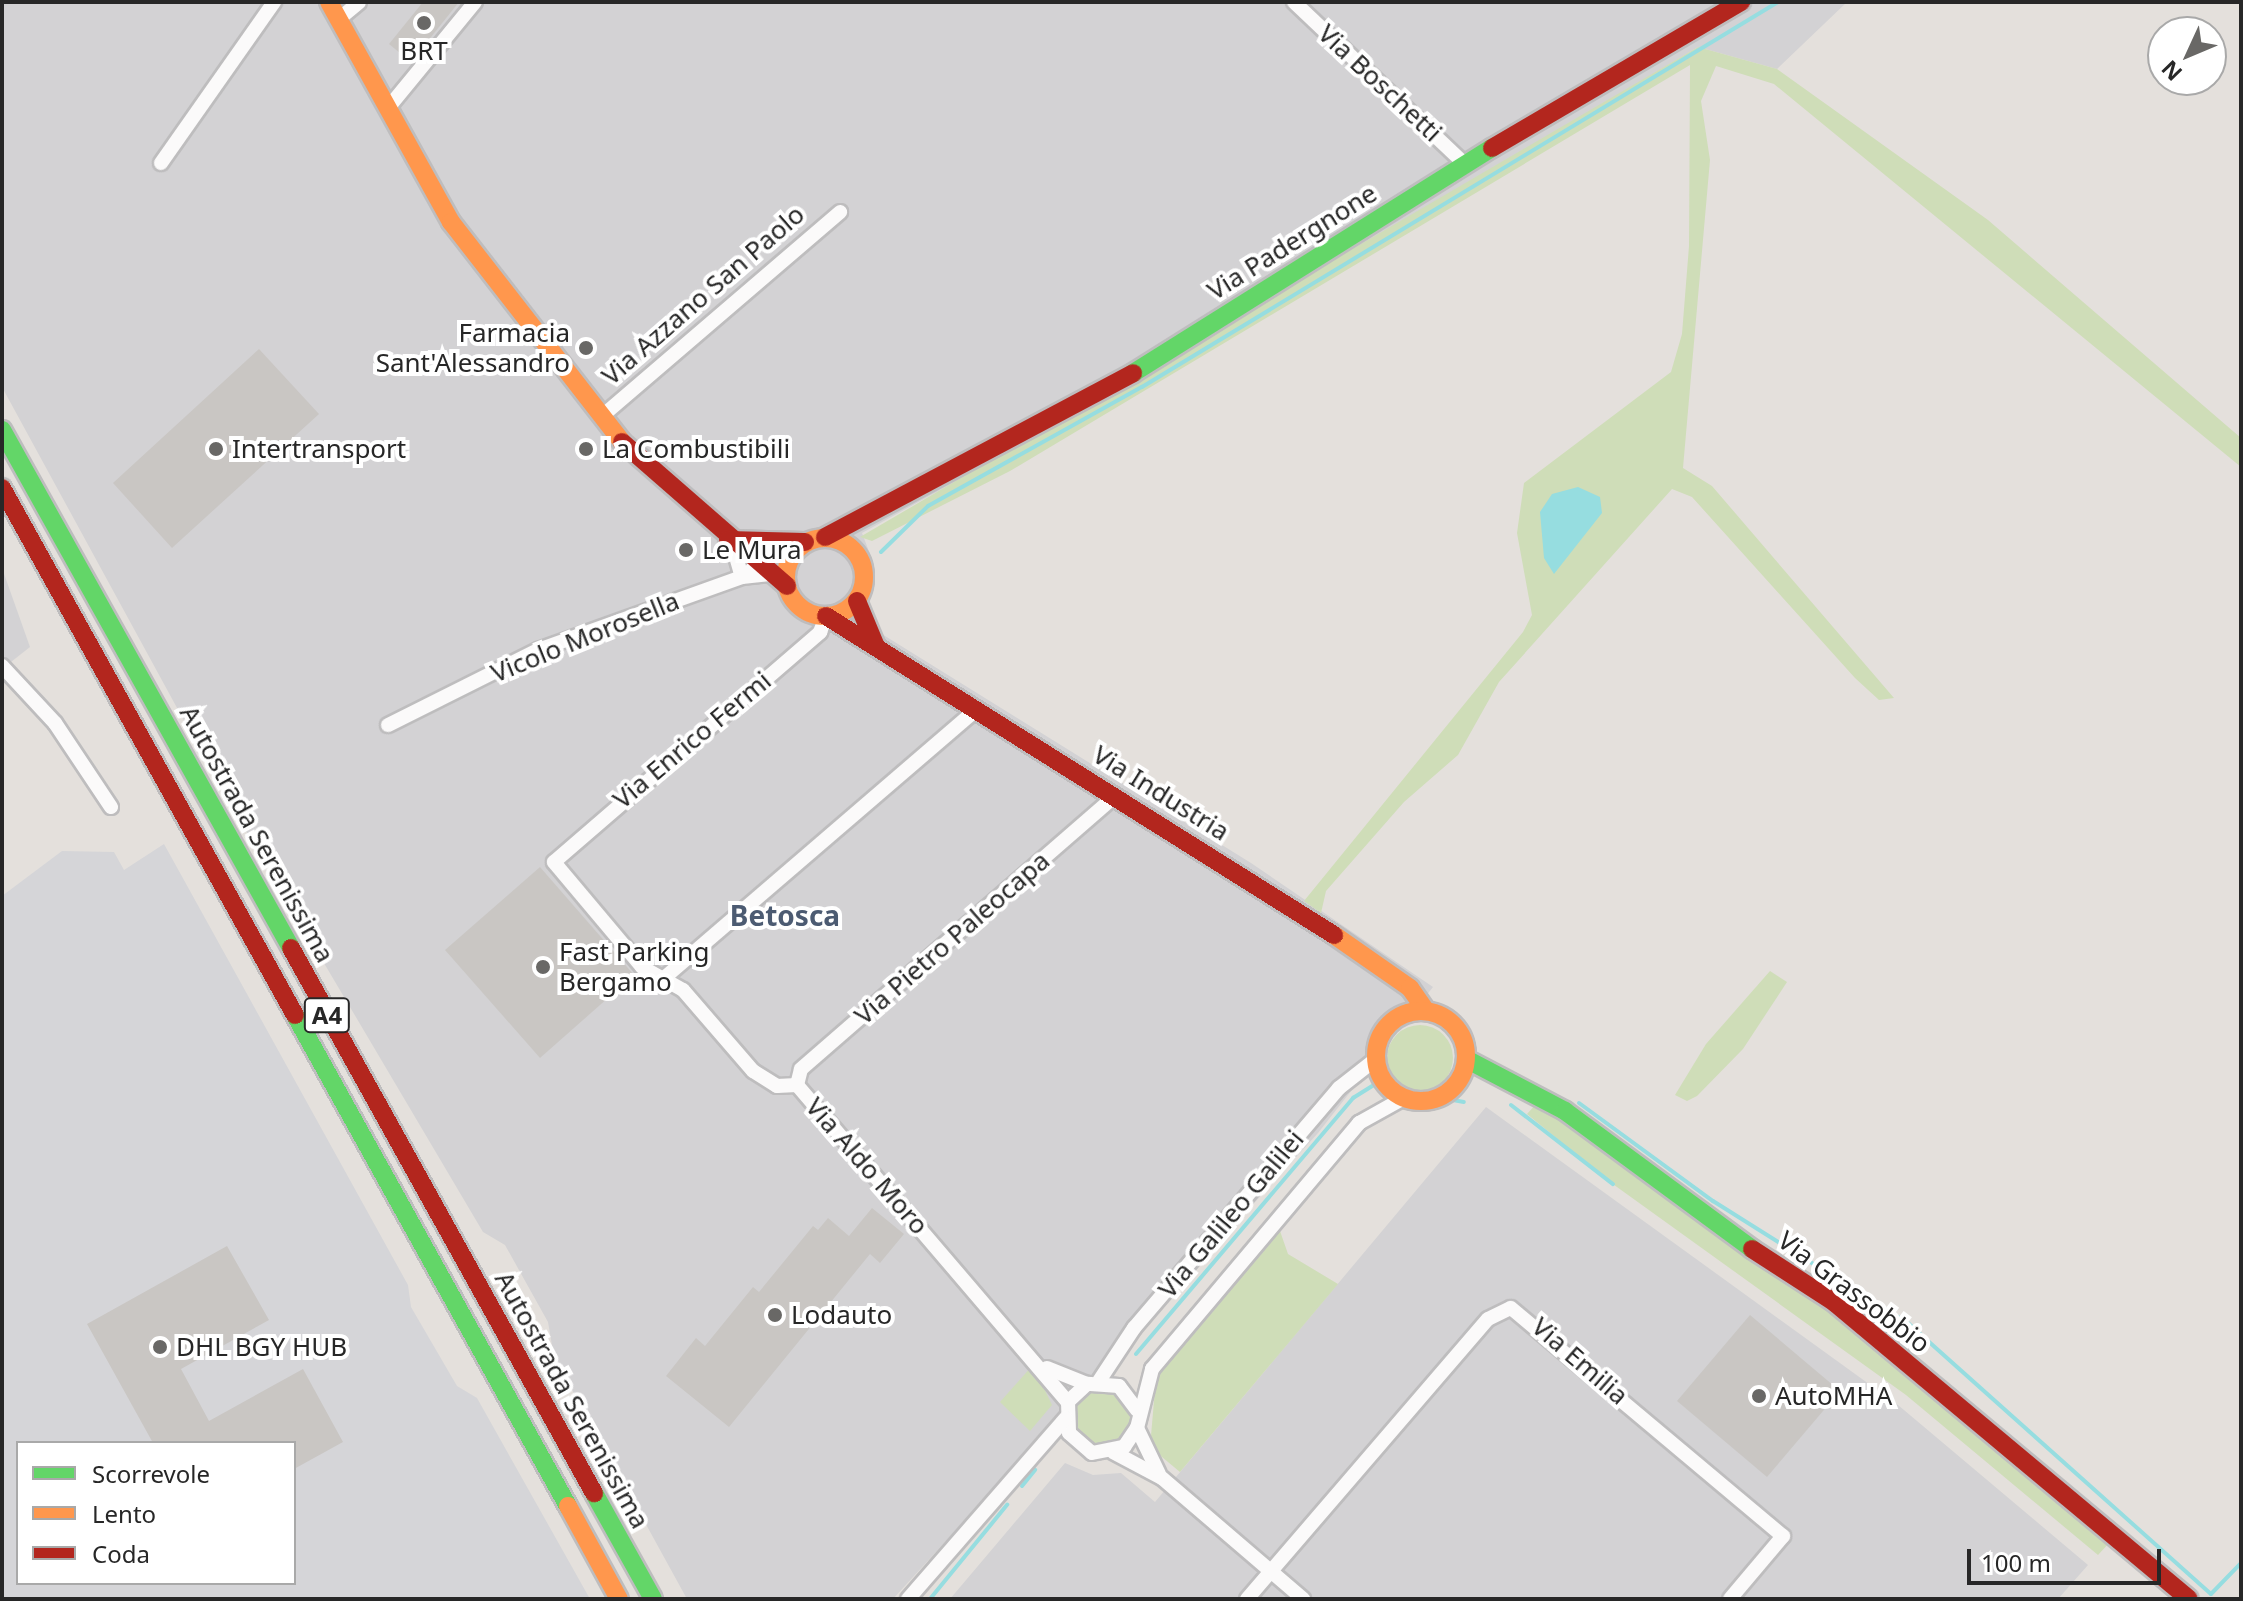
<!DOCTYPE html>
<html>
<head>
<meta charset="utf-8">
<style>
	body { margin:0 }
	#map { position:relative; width:2243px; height:1601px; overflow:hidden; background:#e4e0dc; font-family:"Noto Sans",sans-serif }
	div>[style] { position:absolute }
	.industrial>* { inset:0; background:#d3d2d4 }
	.airport>* { inset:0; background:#d5d5d8 }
	.green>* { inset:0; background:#cfddb8 }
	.round { border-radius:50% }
	.water>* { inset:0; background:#96dde0 }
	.stream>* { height:4px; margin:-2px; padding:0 2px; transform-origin:2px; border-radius:2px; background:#96dde0 }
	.building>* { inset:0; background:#c9c6c3 }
	.roads { filter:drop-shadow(2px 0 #bebdbe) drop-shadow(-2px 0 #bebdbe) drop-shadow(0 2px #bebdbe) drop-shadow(0 -2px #bebdbe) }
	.street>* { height:14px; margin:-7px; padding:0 7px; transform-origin:7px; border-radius:7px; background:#fbfafa }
	.fast>* { height:18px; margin:-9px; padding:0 9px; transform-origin:9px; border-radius:9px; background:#63d668 }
	.slow>* { height:18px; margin:-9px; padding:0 9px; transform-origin:9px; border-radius:9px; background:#ff974d }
	.slow>.ring { margin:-9px; padding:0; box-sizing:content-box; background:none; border:18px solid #ff974d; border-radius:50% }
	.jam>* { height:18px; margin:-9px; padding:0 9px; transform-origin:9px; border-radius:9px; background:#b3261e }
	.dots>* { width:22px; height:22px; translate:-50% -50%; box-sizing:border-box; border:4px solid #fff; border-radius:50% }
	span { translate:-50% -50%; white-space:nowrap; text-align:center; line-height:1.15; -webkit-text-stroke:8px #fff; paint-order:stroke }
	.shield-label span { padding:2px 6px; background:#fff; border:2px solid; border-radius:6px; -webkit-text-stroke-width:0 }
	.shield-label { font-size:24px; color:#272727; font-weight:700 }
	.poi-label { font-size:26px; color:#272727 }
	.right { translate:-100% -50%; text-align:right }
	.left { translate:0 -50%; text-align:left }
	.street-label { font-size:26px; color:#272727 }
	.neighbourhood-label { font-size:28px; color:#4c5b72; font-weight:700 }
	.frame { position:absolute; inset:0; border:4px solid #272727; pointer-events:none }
	.legend { position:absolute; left:16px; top:1441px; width:280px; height:144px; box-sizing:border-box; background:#fff; border:2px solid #a9a9a9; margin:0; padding:10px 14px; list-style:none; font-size:24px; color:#272727 }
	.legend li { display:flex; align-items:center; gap:16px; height:40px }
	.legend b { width:40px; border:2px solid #a9a9a9 }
	.north { position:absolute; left:2147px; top:16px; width:80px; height:80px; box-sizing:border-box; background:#fff; border:2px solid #a9a9a9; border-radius:50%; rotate:226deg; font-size:22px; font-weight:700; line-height:32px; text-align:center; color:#272727 }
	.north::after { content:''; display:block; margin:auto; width:28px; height:36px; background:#696866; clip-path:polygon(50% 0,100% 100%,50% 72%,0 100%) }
	.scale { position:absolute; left:1967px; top:1549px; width:194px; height:36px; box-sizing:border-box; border:4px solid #272727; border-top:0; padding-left:10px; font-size:24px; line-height:28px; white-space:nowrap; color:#272727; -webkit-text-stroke:6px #fff; paint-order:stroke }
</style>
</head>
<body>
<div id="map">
	<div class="industrial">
		<div style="clip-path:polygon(2px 2px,1847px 2px,1777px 69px,1698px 47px,1115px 394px,862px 533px,873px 562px,868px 608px,877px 631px,1251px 863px,1433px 987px,1318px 1133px,893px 1599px,687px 1599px,554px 1357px,548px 1322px,505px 1245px,483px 1232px,224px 794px,2px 387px)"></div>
		<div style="clip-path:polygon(2px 568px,30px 647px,2px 669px)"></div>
		<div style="clip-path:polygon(1486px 1107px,1898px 1405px,2088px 1565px,2058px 1599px,950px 1599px,1065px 1463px,1093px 1475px,1121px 1473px,1155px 1502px)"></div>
	</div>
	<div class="airport">
		<div style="clip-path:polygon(evenodd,164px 844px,408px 1285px,411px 1307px,457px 1386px,477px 1398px,590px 1599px,2px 1599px,2px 896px,62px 851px,114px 852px,124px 870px,164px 844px,18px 1443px,294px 1443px,294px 1583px,18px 1583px,18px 1443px)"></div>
	</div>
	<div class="green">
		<div style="clip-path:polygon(1698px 47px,1777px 69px,1988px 220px,2241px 438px,2241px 467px,1774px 84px,1716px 66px,1701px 101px,1710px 160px,1683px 468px,1712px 486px,1894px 698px,1879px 700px,1855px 678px,1692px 497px,1672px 489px,1499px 682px,1458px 755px,1404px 802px,1326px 891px,1321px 913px,1304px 901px,1523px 632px,1532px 615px,1517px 533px,1524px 483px,1671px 372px,1682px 334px,1689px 246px,1690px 65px,1010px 471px,872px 541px,860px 537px)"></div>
		<div style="clip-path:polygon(1770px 971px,1787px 982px,1743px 1049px,1697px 1096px,1687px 1101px,1675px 1095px,1706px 1044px)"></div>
		<div class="round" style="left:1387px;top:1025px;width:66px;height:66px"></div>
		<div style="clip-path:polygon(1537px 1103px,1830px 1303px,2111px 1541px,2098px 1555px,1906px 1395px,1610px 1182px,1527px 1114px)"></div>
		<div style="clip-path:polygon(1280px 1231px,1288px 1254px,1338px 1284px,1180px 1472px,1150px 1447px,1156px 1378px)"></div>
		<div style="clip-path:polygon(1033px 1365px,1052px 1405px,1030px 1431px,1000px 1402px)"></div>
		<div class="round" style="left:1073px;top:1389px;width:58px;height:58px"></div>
	</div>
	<div class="water">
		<div style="clip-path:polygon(1578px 487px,1600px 497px,1602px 513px,1554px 574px,1544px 558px,1540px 512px,1552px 494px)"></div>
	</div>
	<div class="stream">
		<div style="left:881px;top:552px;width:66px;rotate:-44.4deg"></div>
		<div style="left:928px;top:506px;width:245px;rotate:-29.1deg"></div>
		<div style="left:1142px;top:387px;width:743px;rotate:-31.19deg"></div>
		<div style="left:1453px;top:1100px;width:11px;rotate:10deg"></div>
		<div style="left:1579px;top:1103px;width:166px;rotate:36.2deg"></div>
		<div style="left:1713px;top:1201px;width:231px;rotate:32.1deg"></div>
		<div style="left:1909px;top:1324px;width:405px;rotate:41.8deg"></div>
		<div style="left:2211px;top:1594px;width:43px;rotate:-45.9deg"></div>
		<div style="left:1511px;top:1105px;width:129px;rotate:37.8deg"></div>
		<div style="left:1136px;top:1354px;width:336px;rotate:-49.7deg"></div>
		<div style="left:1353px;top:1098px;width:25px;rotate:-32deg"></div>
		<div style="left:1022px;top:1486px;width:21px;rotate:-51deg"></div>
		<div style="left:930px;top:1599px;width:122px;rotate:-50.7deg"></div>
	</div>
	<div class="building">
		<div style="clip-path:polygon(423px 2px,459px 2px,411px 62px,389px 44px)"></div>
		<div style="clip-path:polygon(259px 349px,319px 414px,172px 548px,113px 483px)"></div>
		<div style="clip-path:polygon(540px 867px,634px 975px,540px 1058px,445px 950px)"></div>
		<div style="clip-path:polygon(872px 1208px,904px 1234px,880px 1263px,870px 1254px,729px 1427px,666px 1376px,696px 1338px,705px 1346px,753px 1287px,759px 1292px,813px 1226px,818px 1230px,828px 1218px,849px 1236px)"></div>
		<div style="clip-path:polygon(227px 1246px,269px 1320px,181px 1369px,209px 1421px,303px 1369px,343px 1442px,294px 1469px,294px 1443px,153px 1443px,87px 1324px)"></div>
		<div style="clip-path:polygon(1750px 1315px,1840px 1391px,1767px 1477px,1677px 1401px)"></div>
	</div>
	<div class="roads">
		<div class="street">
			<div style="left:1294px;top:2px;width:236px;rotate:43.5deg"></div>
			<div style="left:339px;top:19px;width:26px;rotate:-40deg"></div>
			<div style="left:388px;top:108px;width:137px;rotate:-50.6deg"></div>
			<div style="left:161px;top:163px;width:197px;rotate:-54.9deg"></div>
			<div style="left:601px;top:417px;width:315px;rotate:-40.6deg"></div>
			<div style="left:733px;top:546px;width:32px;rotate:74deg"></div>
			<div style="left:752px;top:569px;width:35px;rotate:-41deg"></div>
			<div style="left:2px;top:666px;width:78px;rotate:47.1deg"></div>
			<div style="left:55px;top:723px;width:101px;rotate:56.3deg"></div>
			<div style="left:388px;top:725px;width:168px;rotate:-26.6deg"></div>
			<div style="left:538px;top:650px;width:217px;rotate:-19.7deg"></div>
			<div style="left:742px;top:577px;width:28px;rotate:-6deg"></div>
			<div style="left:663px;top:979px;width:413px;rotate:-40.7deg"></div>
			<div style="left:797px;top:1085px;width:20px;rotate:177deg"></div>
			<div style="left:777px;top:1086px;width:28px;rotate:-148deg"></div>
			<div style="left:753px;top:1071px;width:107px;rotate:-130.8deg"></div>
			<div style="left:683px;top:990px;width:47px;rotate:-150.7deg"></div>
			<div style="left:642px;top:967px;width:137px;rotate:-130deg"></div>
			<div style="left:554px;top:862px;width:352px;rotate:-40.8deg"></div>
			<div style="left:820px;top:632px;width:17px;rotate:-69deg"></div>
			<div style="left:797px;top:1085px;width:16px;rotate:-76deg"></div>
			<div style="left:801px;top:1069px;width:416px;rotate:-41deg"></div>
			<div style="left:797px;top:1085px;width:417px;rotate:49.5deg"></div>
			<div style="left:1047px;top:1368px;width:43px;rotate:21.8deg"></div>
			<div style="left:1099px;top:1381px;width:64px;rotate:-56.6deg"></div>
			<div style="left:1134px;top:1328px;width:316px;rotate:-49.5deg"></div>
			<div style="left:1339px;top:1088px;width:47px;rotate:-38.1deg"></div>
			<div style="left:1137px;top:1410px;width:30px;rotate:-127deg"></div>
			<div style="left:1119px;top:1386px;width:32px;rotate:-176deg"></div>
			<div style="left:1087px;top:1384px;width:26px;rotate:137deg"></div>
			<div style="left:1068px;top:1402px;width:31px;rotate:88deg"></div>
			<div style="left:1069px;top:1433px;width:30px;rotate:41deg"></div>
			<div style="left:1092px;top:1453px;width:33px;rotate:-11deg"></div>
			<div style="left:1124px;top:1447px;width:23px;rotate:-56deg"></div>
			<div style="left:1137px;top:1428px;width:61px;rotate:-75.7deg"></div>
			<div style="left:1152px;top:1369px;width:322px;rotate:-49.9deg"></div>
			<div style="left:1359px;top:1123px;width:51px;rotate:-29.1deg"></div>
			<div style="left:1137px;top:1428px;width:51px;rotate:64.4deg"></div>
			<div style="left:1113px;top:1452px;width:55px;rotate:28deg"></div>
			<div style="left:1162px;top:1478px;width:186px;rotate:40.6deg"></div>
			<div style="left:908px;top:1599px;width:240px;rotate:-48.9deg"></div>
			<div style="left:1247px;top:1599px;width:369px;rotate:-49.3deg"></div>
			<div style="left:1488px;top:1319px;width:25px;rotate:-26deg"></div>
			<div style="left:1511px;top:1308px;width:355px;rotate:40deg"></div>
			<div style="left:1783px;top:1536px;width:82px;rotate:130.1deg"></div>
		</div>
		<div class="fast">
			<div style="left:1133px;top:373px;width:424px;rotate:-32.1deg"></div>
			<div style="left:2px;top:430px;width:593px;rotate:60.84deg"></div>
			<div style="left:295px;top:1015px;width:562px;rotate:60.93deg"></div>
			<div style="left:1466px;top:1059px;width:112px;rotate:27.7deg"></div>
			<div style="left:1565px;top:1111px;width:232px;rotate:36.4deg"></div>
			<div style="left:594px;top:1493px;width:121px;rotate:60.9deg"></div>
		</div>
		<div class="slow">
			<div style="left:329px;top:2px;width:252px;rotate:61deg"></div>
			<div style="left:451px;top:222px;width:279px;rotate:52.1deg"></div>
			<div class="ring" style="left:786px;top:538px;width:60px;height:60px"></div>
			<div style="left:1334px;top:935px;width:93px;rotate:34.9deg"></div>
			<div style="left:1410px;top:988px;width:28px;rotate:55deg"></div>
			<div class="ring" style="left:1376px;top:1011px;width:72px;height:72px"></div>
			<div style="left:568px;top:1506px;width:106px;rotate:61.3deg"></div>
		</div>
		<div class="jam">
			<div style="left:1492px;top:148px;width:289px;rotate:-30.4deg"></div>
			<div style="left:622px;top:442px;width:219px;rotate:41.1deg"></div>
			<div style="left:2px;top:488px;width:603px;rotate:60.93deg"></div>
			<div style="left:825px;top:537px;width:349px;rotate:-28deg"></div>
			<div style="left:728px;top:540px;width:77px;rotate:1.5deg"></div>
			<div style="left:857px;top:601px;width:47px;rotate:67.3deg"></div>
			<div style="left:826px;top:616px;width:600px;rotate:32.13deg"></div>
			<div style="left:291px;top:948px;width:624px;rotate:60.93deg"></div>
			<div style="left:1752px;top:1249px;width:99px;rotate:33deg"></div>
			<div style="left:1835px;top:1303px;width:461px;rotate:39.9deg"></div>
		</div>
	</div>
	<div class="dots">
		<div style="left:424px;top:23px;background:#696866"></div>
		<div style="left:586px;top:348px;background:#696866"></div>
		<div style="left:216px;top:449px;background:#696866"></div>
		<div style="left:586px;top:449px;background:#696866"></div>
		<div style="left:686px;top:550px;background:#696866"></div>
		<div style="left:543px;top:967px;background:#696866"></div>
		<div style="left:775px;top:1315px;background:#696866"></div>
		<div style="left:160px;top:1347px;background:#696866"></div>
		<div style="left:1759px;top:1396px;background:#696866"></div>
	</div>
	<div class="shield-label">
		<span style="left:327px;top:1015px">A4</span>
	</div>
	<div class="poi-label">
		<span style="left:424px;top:51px">BRT</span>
		<span class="right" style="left:570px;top:348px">Farmacia<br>Sant'Alessandro</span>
		<span class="left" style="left:232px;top:449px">Intertransport</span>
		<span class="left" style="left:602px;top:449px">La Combustibili</span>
		<span class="left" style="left:702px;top:550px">Le Mura</span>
		<span class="left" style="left:559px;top:967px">Fast Parking<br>Bergamo</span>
		<span class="left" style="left:791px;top:1315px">Lodauto</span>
		<span class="left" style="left:176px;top:1347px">DHL BGY HUB</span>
		<span class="left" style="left:1775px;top:1396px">AutoMHA</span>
	</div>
	<div class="street-label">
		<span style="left:1380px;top:83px;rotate:43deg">Via Boschetti</span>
		<span style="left:1292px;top:242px;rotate:-32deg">Via Padergnone</span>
		<span style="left:703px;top:295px;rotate:-41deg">Via Azzano San Paolo</span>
		<span style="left:585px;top:637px;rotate:-22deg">Vicolo Morosella</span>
		<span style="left:692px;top:740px;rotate:-40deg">Via Enrico Fermi</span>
		<span style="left:1161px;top:793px;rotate:32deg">Via Industria</span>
		<span style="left:257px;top:834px;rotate:61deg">Autostrada Serenissima</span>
		<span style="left:952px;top:938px;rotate:-41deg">Via Pietro Paleocapa</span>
		<span style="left:867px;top:1166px;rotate:49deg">Via Aldo Moro</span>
		<span style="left:1231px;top:1214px;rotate:-50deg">Via Galileo Galilei</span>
		<span style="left:1854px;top:1292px;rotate:37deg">Via Grassobbio</span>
		<span style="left:1580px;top:1361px;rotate:41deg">Via Emilia</span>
		<span style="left:572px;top:1400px;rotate:61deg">Autostrada Serenissima</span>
	</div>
	<div class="neighbourhood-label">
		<span style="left:785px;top:915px">Betosca</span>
	</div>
	<div class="frame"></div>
	<ul class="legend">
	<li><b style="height:10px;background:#63d668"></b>Scorrevole</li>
	<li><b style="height:10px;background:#ff974d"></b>Lento</li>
	<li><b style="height:10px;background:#b3261e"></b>Coda</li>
	</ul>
	<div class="north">N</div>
	<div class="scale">100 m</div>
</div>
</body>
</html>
